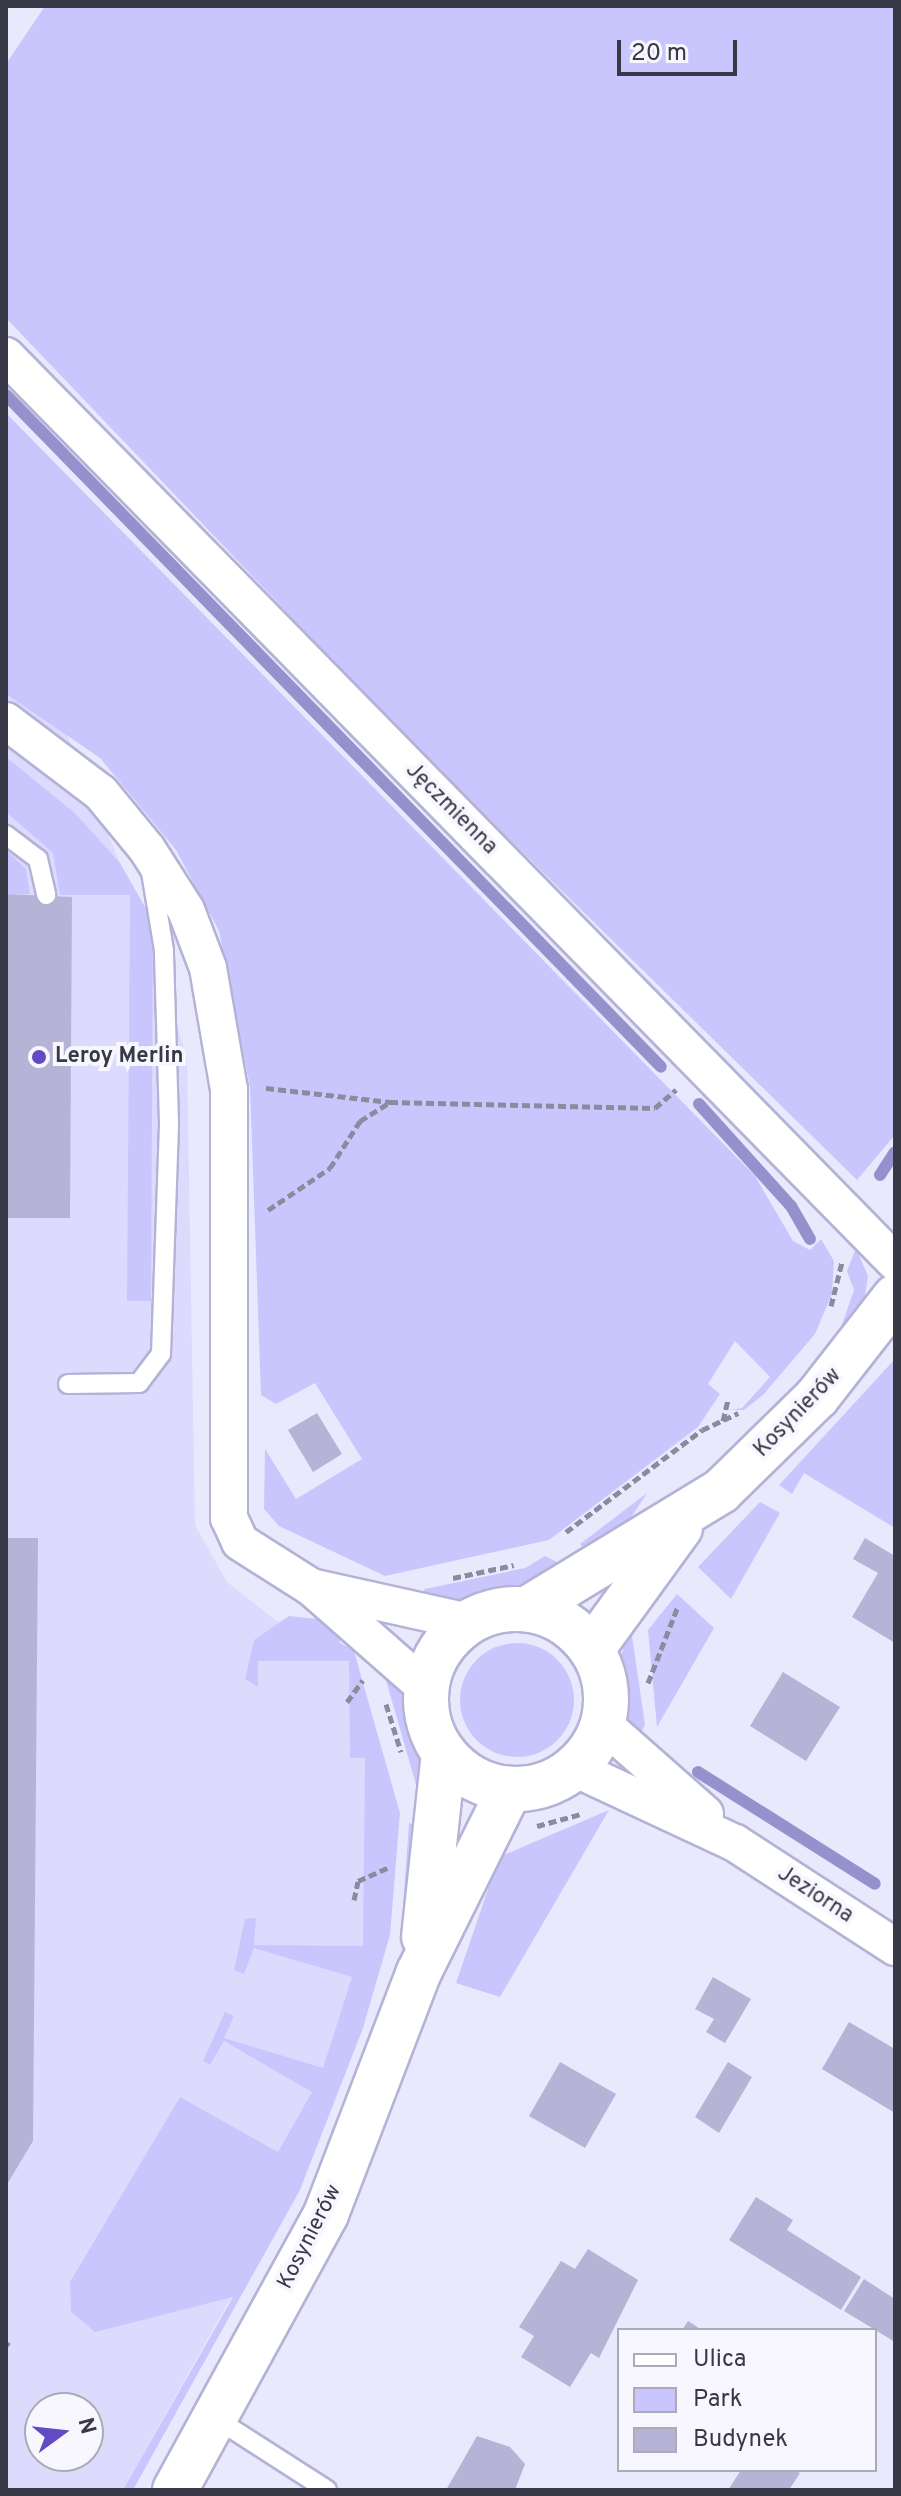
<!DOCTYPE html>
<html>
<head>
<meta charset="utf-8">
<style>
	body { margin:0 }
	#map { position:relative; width:901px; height:2496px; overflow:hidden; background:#e9e9fe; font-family:Overpass,sans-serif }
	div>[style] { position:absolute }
	.built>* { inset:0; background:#dcdbfd }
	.green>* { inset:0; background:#c9c6fd }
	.round { border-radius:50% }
	.stream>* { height:12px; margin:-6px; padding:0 6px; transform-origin:6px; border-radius:6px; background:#9591cc }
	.building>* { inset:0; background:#b5b3d6 }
	.path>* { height:5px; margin-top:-2.5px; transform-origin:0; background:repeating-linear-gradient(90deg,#8b8b9d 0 8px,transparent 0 12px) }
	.roads { filter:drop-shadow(2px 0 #b4b3d5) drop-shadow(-2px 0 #b4b3d5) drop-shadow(0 2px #b4b3d5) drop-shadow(0 -2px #b4b3d5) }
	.service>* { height:18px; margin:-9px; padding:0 9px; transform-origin:9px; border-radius:9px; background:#fff }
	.minor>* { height:36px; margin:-18px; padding:0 18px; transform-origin:18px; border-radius:18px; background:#fff }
	.secondary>* { height:44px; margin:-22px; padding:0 22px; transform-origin:22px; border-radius:22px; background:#fff }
	.secondary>.ring { margin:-22px; padding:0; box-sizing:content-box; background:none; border:44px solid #fff; border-radius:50% }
	.dots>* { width:22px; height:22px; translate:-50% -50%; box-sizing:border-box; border:4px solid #f8f7ff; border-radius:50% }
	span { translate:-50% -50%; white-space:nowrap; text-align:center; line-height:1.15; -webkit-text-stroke:8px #f8f7ff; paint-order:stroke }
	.street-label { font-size:22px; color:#383846 }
	.poi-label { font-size:22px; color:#383846; font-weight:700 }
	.left { translate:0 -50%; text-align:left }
	.frame { position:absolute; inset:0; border:8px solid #383846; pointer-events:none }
	.legend { position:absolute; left:617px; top:2328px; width:260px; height:144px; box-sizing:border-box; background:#f8f7ff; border:2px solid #ababb5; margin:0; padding:10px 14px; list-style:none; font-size:24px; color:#383846 }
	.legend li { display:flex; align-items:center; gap:16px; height:40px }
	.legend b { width:40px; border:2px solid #ababb5 }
	.north { position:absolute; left:24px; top:2392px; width:80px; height:80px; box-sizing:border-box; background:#f8f7ff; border:2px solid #ababb5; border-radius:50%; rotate:75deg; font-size:22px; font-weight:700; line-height:32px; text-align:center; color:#383846 }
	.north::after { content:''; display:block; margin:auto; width:28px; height:36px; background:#624ac3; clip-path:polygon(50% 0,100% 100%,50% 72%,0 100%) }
	.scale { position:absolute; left:617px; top:40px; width:120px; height:36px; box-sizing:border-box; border:4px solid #383846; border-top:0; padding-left:10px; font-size:24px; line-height:28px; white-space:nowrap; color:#383846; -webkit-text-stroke:6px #f8f7ff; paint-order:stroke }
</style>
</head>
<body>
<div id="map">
	<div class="built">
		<div style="clip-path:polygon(evenodd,6px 587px,153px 943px,187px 1059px,195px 1525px,227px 1582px,274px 1619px,352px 1660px,383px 1874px,372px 1954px,258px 2249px,123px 2490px,6px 2490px,6px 587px,40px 2408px,88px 2408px,88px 2456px,40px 2456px,40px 2408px)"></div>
	</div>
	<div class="green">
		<div style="clip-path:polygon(45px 6px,895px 6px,895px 1135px,857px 1180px,427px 759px,6px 318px,6px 64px)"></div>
		<div style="clip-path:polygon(6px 413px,755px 1176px,793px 1241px,810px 1250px,821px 1239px,834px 1261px,832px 1294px,815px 1334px,763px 1395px,744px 1410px,730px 1410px,742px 1408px,770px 1377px,735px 1341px,708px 1384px,720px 1394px,698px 1427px,549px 1540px,385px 1576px,279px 1526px,264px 1509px,265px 1449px,296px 1499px,362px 1459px,315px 1383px,276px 1404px,261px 1395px,250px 1087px,219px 931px,176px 850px,100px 758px,6px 694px)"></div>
		<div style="clip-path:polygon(6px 757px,75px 813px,120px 863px,153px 921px,151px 1301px,127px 1301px,130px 895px,60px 895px,53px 853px,6px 812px)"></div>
		<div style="clip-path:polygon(6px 850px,26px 869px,30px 894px,6px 894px)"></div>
		<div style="clip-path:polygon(856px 1248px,868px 1276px,864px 1302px,839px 1333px,854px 1290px,847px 1271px)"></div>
		<div style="clip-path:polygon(895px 1359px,895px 1528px,804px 1473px,792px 1494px,779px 1485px)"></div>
		<div style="clip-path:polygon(647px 1493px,619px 1536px,592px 1557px,580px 1544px)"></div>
		<div style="clip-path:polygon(760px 1502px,780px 1513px,731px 1599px,698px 1567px)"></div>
		<div style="clip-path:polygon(545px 1556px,571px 1569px,540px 1591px,415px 1604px,425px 1589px,525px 1568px)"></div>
		<div style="clip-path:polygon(677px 1594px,714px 1628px,657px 1727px,648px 1630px)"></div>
		<div style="clip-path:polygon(289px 1616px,317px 1619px,345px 1634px,339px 1642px,354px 1651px,400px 1813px,390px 1935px,363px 2028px,300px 2190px,133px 2490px,123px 2490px,233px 2297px,95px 2332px,71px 2312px,70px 2282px,180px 2097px,278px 2152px,312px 2092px,224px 2041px,210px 2065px,203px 2061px,225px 2012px,234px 2016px,224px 2038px,323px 2068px,352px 1977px,254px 1948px,244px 1974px,234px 1970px,245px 1919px,256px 1918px,254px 1945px,363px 1946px,365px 1758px,350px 1758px,349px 1661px,258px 1661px,258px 1687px,245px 1679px,254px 1640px)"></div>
		<div style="clip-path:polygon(630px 1622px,645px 1725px,639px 1736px,623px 1712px,617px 1673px)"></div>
		<div class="round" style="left:460px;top:1643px;width:114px;height:114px"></div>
		<div style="clip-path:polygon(381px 1663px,404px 1690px,422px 1753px,421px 1802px)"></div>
		<div style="clip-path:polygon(609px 1810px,500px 1997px,456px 1983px,499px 1857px)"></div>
		<div style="clip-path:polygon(409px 1823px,425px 1827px,404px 1928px,402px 1921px)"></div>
	</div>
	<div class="stream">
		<div style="left:6px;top:395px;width:938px;rotate:45.73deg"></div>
		<div style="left:699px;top:1104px;width:137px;rotate:48deg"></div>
		<div style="left:791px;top:1206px;width:38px;rotate:60deg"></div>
		<div style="left:880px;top:1175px;width:27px;rotate:-57deg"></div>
		<div style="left:698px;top:1772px;width:209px;rotate:32.3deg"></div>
	</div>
	<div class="building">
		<div style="clip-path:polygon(6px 894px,72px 897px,70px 1218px,6px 1218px)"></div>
		<div style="clip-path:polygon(317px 1413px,342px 1454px,313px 1472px,288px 1430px)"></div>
		<div style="clip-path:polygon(6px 1538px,38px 1538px,33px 2141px,6px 2186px)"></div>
		<div style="clip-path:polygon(865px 1538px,895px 1556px,895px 1643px,852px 1617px,878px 1573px,853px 1559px)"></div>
		<div style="clip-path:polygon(783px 1672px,840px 1707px,806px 1761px,750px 1726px)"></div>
		<div style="clip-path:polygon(713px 1977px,751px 1999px,725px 2043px,706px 2032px,714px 2019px,695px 2009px)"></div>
		<div style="clip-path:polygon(849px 2022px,895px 2049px,895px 2113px,822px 2069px)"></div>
		<div style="clip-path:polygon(560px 2062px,616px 2094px,585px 2148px,529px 2116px)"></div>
		<div style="clip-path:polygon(728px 2062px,752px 2077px,719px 2133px,695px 2117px)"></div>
		<div style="clip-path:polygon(756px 2197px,793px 2220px,787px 2230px,861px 2277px,841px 2310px,729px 2240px)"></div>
		<div style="clip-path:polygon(588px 2249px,638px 2280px,599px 2358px,591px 2353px,570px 2387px,521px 2357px,534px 2336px,519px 2327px,561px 2261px,575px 2269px)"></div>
		<div style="clip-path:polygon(864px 2279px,895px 2299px,895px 2342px,844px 2311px)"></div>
		<div style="clip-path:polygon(688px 2321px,702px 2330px,682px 2330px)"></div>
		<div style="clip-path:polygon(477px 2436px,510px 2447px,525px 2464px,515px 2490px,446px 2490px)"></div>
		<div style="clip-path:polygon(741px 2470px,794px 2470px,800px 2473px,789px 2490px,728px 2490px)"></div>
	</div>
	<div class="path">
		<div style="left:266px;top:1088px;width:125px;rotate:6.4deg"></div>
		<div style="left:390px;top:1102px;width:265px;rotate:1.3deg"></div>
		<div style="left:655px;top:1108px;width:28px;rotate:-41deg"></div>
		<div style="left:268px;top:1210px;width:75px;rotate:-34.1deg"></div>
		<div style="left:330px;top:1168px;width:56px;rotate:-57.4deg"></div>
		<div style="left:360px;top:1121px;width:36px;rotate:-32deg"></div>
		<div style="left:831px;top:1306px;width:45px;rotate:-76deg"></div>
		<div style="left:723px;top:1421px;width:23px;rotate:-77deg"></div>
		<div style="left:566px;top:1532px;width:170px;rotate:-36.9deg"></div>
		<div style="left:702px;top:1430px;width:40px;rotate:-25deg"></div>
		<div style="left:453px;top:1578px;width:62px;rotate:-12deg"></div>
		<div style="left:648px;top:1683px;width:83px;rotate:-68.7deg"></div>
		<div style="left:347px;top:1702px;width:27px;rotate:-54deg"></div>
		<div style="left:386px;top:1704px;width:50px;rotate:72.6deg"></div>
		<div style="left:537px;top:1826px;width:46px;rotate:-15.3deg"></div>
		<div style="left:354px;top:1900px;width:19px;rotate:-78deg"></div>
		<div style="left:358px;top:1881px;width:35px;rotate:-24deg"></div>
		<div style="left:6px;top:2343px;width:4px;rotate:34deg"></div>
	</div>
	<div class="roads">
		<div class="service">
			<div style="left:6px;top:835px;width:40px;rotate:37deg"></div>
			<div style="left:38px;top:859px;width:37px;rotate:77deg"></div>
			<div style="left:68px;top:1384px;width:71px;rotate:-0.8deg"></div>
			<div style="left:139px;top:1383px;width:36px;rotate:-53deg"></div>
			<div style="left:161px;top:1354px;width:231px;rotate:-88deg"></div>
			<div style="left:169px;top:1123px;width:173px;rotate:-91.7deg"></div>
			<div style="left:164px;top:950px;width:79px;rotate:-99.5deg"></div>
			<div style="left:215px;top:2418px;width:133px;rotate:32.7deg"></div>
		</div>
		<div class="minor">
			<div style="left:6px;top:356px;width:1269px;rotate:45.54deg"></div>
			<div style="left:6px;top:721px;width:119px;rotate:37.2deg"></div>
			<div style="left:101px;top:793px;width:72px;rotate:50.6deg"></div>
			<div style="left:147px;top:849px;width:72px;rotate:57.4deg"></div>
			<div style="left:186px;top:910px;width:62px;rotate:69.2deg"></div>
			<div style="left:208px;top:968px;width:123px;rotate:80.2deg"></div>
			<div style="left:229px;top:1089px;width:429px;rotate:90deg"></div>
			<div style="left:229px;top:1518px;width:26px;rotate:65deg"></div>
			<div style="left:240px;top:1542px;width:84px;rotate:32.4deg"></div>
			<div style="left:311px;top:1587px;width:154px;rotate:41.3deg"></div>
			<div style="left:311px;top:1587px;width:162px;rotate:12.5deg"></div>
			<div style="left:603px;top:1724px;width:136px;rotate:41.4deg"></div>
			<div style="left:574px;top:1768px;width:178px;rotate:25deg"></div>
			<div style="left:735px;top:1843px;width:191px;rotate:33deg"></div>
		</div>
		<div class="secondary">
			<div style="left:527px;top:1609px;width:227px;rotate:-31.3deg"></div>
			<div style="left:721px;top:1491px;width:134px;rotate:-44.4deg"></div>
			<div style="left:817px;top:1397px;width:127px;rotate:-52deg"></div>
			<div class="ring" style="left:426px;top:1609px;width:136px;height:136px"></div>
			<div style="left:592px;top:1649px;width:150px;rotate:-54deg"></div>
			<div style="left:424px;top:1937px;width:185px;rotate:-83.8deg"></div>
			<div style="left:175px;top:2490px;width:315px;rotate:-61.3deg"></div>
			<div style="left:326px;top:2214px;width:259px;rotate:-69deg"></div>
			<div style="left:419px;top:1972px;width:204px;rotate:-63.6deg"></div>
		</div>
	</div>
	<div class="dots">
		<div style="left:39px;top:1057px;background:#624ac3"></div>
	</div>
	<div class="street-label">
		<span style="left:451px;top:809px;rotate:45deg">Jęczmienna</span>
		<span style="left:798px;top:1413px;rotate:-46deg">Kosynierów</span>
		<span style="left:815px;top:1895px;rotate:33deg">Jeziorna</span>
		<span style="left:310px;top:2237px;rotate:-63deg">Kosynierów</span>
	</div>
	<div class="poi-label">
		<span class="left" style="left:55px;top:1057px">Leroy Merlin</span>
	</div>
	<div class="frame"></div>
	<ul class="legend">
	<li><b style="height:10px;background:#fff"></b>Ulica</li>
	<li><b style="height:22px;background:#c9c6fd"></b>Park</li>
	<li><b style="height:22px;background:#b5b3d6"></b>Budynek</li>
	</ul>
	<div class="north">N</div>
	<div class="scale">20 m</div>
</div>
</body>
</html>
